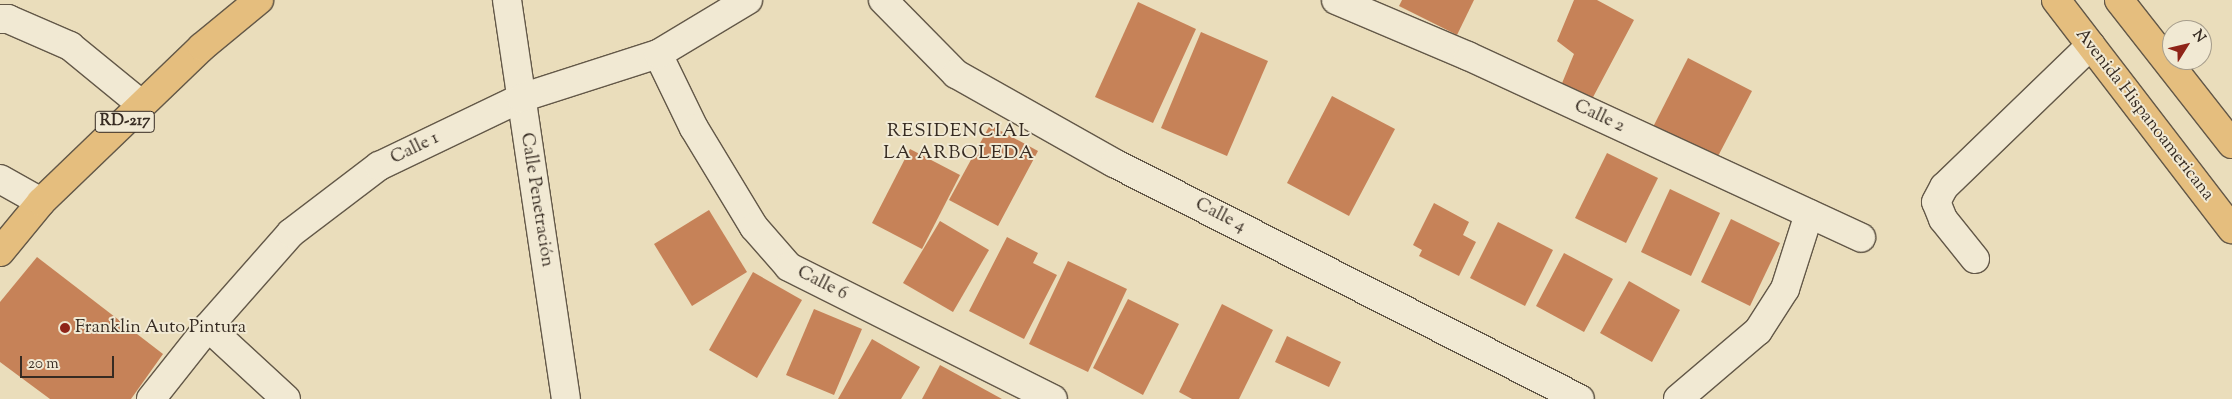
<!DOCTYPE html>
<html>
<head>
<meta charset="utf-8">
<style>
	body { margin:0 }
	#map { position:relative; width:2232px; height:399px; overflow:hidden; background:#eaddbb; font-family:"Sorts Mill Goudy",serif }
	div>[style] { position:absolute }
	.building>* { inset:0; background:#c68258 }
	.roads { filter:drop-shadow(1px 0 #635848) drop-shadow(-1px 0 #635848) drop-shadow(0 1px #635848) drop-shadow(0 -1px #635848) }
	.minor>* { height:28px; margin:-14px; padding:0 14px; transform-origin:14px; border-radius:14px; background:#f1e9d3 }
	.major>* { height:28px; margin:-14px; padding:0 14px; transform-origin:14px; border-radius:14px; background:#e5be7e }
	.dots>* { width:14px; height:14px; translate:-50% -50%; box-sizing:border-box; border:2px solid #f1e9d3; border-radius:50% }
	span { translate:-50% -50%; white-space:nowrap; text-align:center; line-height:1.15; -webkit-text-stroke:4px #f1e9d3; paint-order:stroke }
	.shield-label span { padding:1px 4px; background:#f1e9d3; border:1px solid; border-radius:4px; -webkit-text-stroke-width:0 }
	.shield-label { font-size:16px; color:#362b22; font-weight:700 }
	.street-label { font-size:18px; color:#362b22 }
	.poi-label { font-size:18px; color:#362b22 }
	.left { translate:0 -50%; text-align:left }
	.neighbourhood-label { font-size:19px; color:#362b22; letter-spacing:1px }
	.north { position:absolute; left:2162px; top:20px; width:50px; height:50px; box-sizing:border-box; background:#f1e9d3; border:1px solid #a69d8c; border-radius:50%; rotate:54deg; font-size:14px; font-weight:700; line-height:20px; text-align:center; color:#362b22 }
	.north::after { content:''; display:block; margin:auto; width:18px; height:22px; background:#8f2418; clip-path:polygon(50% 0,100% 100%,50% 72%,0 100%) }
	.scale { position:absolute; left:20px; top:356px; width:94px; height:22px; box-sizing:border-box; border:2px solid #362b22; border-top:0; padding-left:6px; font-size:15px; line-height:18px; white-space:nowrap; color:#362b22; -webkit-text-stroke:4px #f1e9d3; paint-order:stroke }
</style>
</head>
<body>
<div id="map">
	<div class="building">
		<div style="clip-path:polygon(1402px 0,1474px 0,1457px 35px,1399px 6px)"></div>
		<div style="clip-path:polygon(1574px 0,1597px 0,1634px 20px,1591px 101px,1558px 93px,1574px 54px,1557px 41px)"></div>
		<div style="clip-path:polygon(1138px 2px,1196px 29px,1153px 123px,1095px 97px)"></div>
		<div style="clip-path:polygon(1201px 32px,1268px 61px,1227px 156px,1161px 128px)"></div>
		<div style="clip-path:polygon(1688px 58px,1752px 91px,1715px 162px,1652px 129px)"></div>
		<div style="clip-path:polygon(1332px 96px,1395px 129px,1349px 216px,1287px 183px)"></div>
		<div style="clip-path:polygon(990px 125px,1038px 151px,998px 226px,949px 200px)"></div>
		<div style="clip-path:polygon(910px 149px,960px 175px,922px 249px,872px 223px)"></div>
		<div style="clip-path:polygon(1607px 153px,1658px 178px,1626px 243px,1575px 218px)"></div>
		<div style="clip-path:polygon(1670px 189px,1720px 213px,1691px 276px,1641px 252px)"></div>
		<div style="clip-path:polygon(1434px 203px,1469px 222px,1463px 235px,1476px 242px,1459px 276px,1419px 256px,1422px 250px,1413px 245px)"></div>
		<div style="clip-path:polygon(709px 210px,747px 272px,692px 306px,654px 244px)"></div>
		<div style="clip-path:polygon(1731px 219px,1780px 243px,1750px 306px,1701px 282px)"></div>
		<div style="clip-path:polygon(940px 221px,989px 250px,953px 312px,903px 283px)"></div>
		<div style="clip-path:polygon(1498px 222px,1553px 250px,1525px 306px,1470px 278px)"></div>
		<div style="clip-path:polygon(1007px 237px,1038px 253px,1033px 263px,1057px 275px,1024px 339px,969px 311px)"></div>
		<div style="clip-path:polygon(1564px 253px,1613px 279px,1584px 332px,1536px 306px)"></div>
		<div style="clip-path:polygon(37px 257px,163px 354px,131px 399px,50px 399px,0 362px,0 302px)"></div>
		<div style="clip-path:polygon(1068px 261px,1127px 289px,1088px 372px,1029px 344px)"></div>
		<div style="clip-path:polygon(753px 272px,802px 300px,757px 378px,709px 350px)"></div>
		<div style="clip-path:polygon(1629px 281px,1680px 310px,1652px 362px,1600px 333px)"></div>
		<div style="clip-path:polygon(1128px 299px,1179px 324px,1143px 395px,1093px 368px)"></div>
		<div style="clip-path:polygon(1222px 304px,1273px 330px,1239px 399px,1192px 399px,1179px 392px)"></div>
		<div style="clip-path:polygon(814px 309px,862px 329px,834px 395px,786px 375px)"></div>
		<div style="clip-path:polygon(1287px 336px,1341px 362px,1329px 387px,1275px 362px)"></div>
		<div style="clip-path:polygon(872px 339px,920px 367px,901px 399px,838px 399px)"></div>
		<div style="clip-path:polygon(940px 365px,1002px 399px,922px 399px)"></div>
	</div>
	<div class="roads">
		<div class="minor">
			<div style="left:507px;top:0;width:403px;rotate:81.6deg"></div>
			<div style="left:883px;top:0;width:104px;rotate:45.4deg"></div>
			<div style="left:956px;top:74px;width:181px;rotate:29.4deg"></div>
			<div style="left:1114px;top:163px;width:522px;rotate:26.86deg"></div>
			<div style="left:1336px;top:0;width:143px;rotate:23deg"></div>
			<div style="left:1468px;top:56px;width:433px;rotate:24.8deg"></div>
			<div style="left:0;top:19px;width:8px"></div>
			<div style="left:8px;top:19px;width:68px;rotate:23.5deg"></div>
			<div style="left:70px;top:46px;width:93px;rotate:39.3deg"></div>
			<div style="left:658px;top:54px;width:82px;rotate:64.1deg"></div>
			<div style="left:694px;top:128px;width:116px;rotate:58.8deg"></div>
			<div style="left:754px;top:227px;width:53px;rotate:48.8deg"></div>
			<div style="left:789px;top:267px;width:295px;rotate:26.6deg"></div>
			<div style="left:0;top:179px;width:47px;rotate:29.3deg"></div>
			<div style="left:1975px;top:259px;width:51px;rotate:-128.7deg"></div>
			<div style="left:1943px;top:219px;width:18px;rotate:-112deg"></div>
			<div style="left:1936px;top:202px;width:17px;rotate:-62deg"></div>
			<div style="left:1944px;top:187px;width:204px;rotate:-44deg"></div>
			<div style="left:208px;top:327px;width:106px;rotate:42.7deg"></div>
			<div style="left:151px;top:399px;width:92px;rotate:-51.6deg"></div>
			<div style="left:208px;top:327px;width:125px;rotate:-48.6deg"></div>
			<div style="left:291px;top:233px;width:111px;rotate:-37.3deg"></div>
			<div style="left:379px;top:166px;width:157px;rotate:-25.6deg"></div>
			<div style="left:521px;top:98px;width:144px;rotate:-17.8deg"></div>
			<div style="left:658px;top:54px;width:105px;rotate:-31deg"></div>
			<div style="left:1678px;top:399px;width:105px;rotate:-40.4deg"></div>
			<div style="left:1758px;top:331px;width:50px;rotate:-57.3deg"></div>
			<div style="left:1785px;top:289px;width:79px;rotate:-72.3deg"></div>
		</div>
		<div class="major">
			<div style="left:2056px;top:0;width:289px;rotate:52.5deg"></div>
			<div style="left:2119px;top:0;width:183px;rotate:51.9deg"></div>
			<div style="left:0;top:252px;width:65px;rotate:-50.6deg"></div>
			<div style="left:41px;top:202px;width:223px;rotate:-43.9deg"></div>
			<div style="left:202px;top:47px;width:74px;rotate:-39.5deg"></div>
		</div>
	</div>
	<div class="dots">
		<div style="left:65px;top:328px;background:#8f2418"></div>
	</div>
	<div class="shield-label">
		<span style="left:125px;top:122px">RD-217</span>
	</div>
	<div class="street-label">
		<span style="left:2144px;top:115px;rotate:52deg">Avenida Hispanoamericana</span>
		<span style="left:1599px;top:117px;rotate:25deg">Calle 2</span>
		<span style="left:415px;top:149px;rotate:-26deg">Calle 1</span>
		<span style="left:536px;top:200px;rotate:81deg">Calle Penetración</span>
		<span style="left:1220px;top:216px;rotate:27deg">Calle 4</span>
		<span style="left:822px;top:284px;rotate:27deg">Calle 6</span>
	</div>
	<div class="poi-label">
		<span class="left" style="left:75px;top:328px">Franklin Auto Pintura</span>
	</div>
	<div class="neighbourhood-label">
		<span style="left:959px;top:143px">RESIDENCIAL<br>LA ARBOLEDA</span>
	</div>
	<div class="north">N</div>
	<div class="scale">20 m</div>
</div>
</body>
</html>
